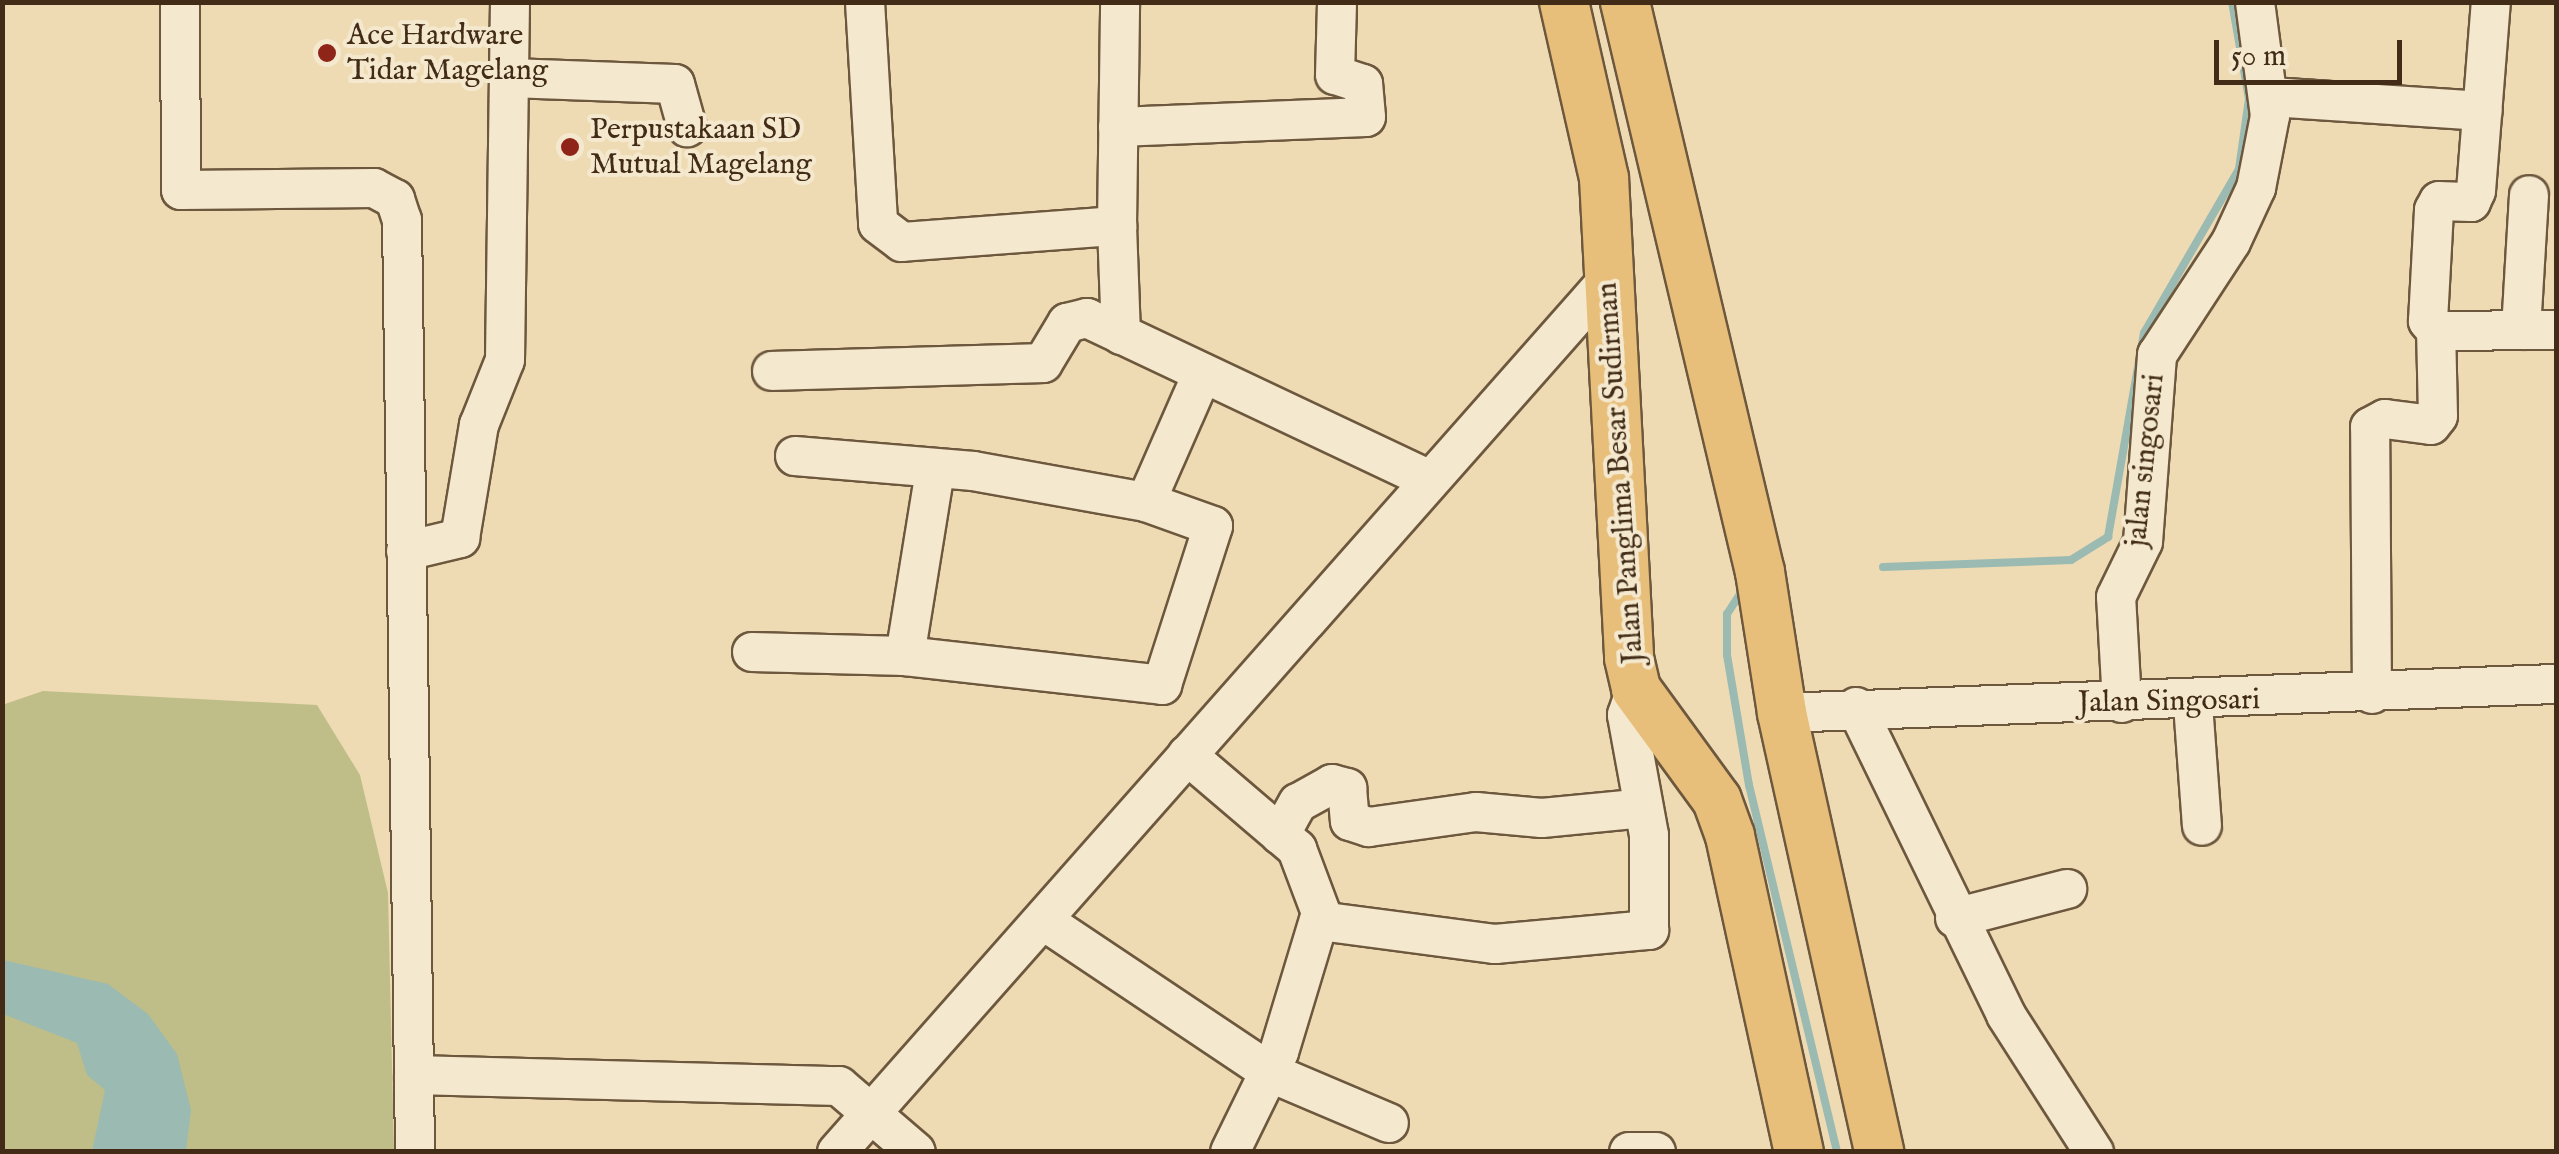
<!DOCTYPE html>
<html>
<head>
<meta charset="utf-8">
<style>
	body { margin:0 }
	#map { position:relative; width:2559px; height:1154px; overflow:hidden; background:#eedbb3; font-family:"IM FELL English",serif }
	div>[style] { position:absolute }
	.green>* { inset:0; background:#bfbe88 }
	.water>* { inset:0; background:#9abab2 }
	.stream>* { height:8px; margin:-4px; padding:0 4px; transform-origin:4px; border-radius:4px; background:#9abab2 }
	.roads { filter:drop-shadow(2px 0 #6d583e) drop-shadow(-2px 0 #6d583e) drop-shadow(0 2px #6d583e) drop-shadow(0 -2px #6d583e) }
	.minor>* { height:38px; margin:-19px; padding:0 19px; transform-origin:19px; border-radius:19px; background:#f4e8ce }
	.major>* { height:48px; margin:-24px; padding:0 24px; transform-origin:24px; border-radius:24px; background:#e7be7a }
	.dots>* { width:28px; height:28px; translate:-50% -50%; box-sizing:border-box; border:5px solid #f4e8ce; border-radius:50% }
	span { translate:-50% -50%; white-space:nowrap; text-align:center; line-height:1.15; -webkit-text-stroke:8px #f4e8ce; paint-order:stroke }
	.poi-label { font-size:30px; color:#422c17 }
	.left { translate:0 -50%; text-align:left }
	.street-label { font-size:30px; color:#422c17 }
	.frame { position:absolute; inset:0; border:5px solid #422c17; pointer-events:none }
	.scale { position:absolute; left:2214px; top:40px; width:188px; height:45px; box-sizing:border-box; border:5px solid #422c17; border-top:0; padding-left:12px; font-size:30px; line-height:35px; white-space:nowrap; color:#422c17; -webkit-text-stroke:8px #f4e8ce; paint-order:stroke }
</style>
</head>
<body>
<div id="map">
	<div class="green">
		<div style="clip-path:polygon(43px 691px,317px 705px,360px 775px,388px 893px,394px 1151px,3px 1151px,2px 705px)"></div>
	</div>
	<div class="water">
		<div style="clip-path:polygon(3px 960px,108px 984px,148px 1014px,177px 1054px,191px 1110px,186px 1151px,92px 1151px,105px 1090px,87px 1075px,77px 1043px,3px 1014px)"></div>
	</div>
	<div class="stream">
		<div style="left:1883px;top:567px;width:188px;rotate:-2.1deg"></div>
		<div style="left:2071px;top:560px;width:44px;rotate:-31.9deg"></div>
		<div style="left:2108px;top:537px;width:207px;rotate:-80deg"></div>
		<div style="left:2144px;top:333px;width:190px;rotate:-59.9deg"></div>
		<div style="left:2239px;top:169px;width:71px;rotate:-81.9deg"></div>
		<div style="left:2249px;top:99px;width:98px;rotate:-99.9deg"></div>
		<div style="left:1742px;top:591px;width:27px;rotate:123deg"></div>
		<div style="left:1727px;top:614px;width:41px;rotate:90deg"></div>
		<div style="left:1727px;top:655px;width:132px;rotate:80.4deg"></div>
		<div style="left:1749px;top:785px;width:377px;rotate:76.5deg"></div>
	</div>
	<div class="roads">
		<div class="minor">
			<div style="left:180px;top:2px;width:188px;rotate:89.7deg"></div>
			<div style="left:181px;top:190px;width:193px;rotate:-0.6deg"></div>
			<div style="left:374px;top:188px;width:24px;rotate:28deg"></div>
			<div style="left:395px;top:199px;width:22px;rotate:72deg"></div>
			<div style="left:402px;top:220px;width:932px;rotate:89.2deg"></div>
			<div style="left:865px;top:2px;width:222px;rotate:86.6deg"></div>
			<div style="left:878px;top:224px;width:30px;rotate:37deg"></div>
			<div style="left:902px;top:242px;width:216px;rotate:-4.3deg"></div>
			<div style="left:1117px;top:226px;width:224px;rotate:-89.2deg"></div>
			<div style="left:510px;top:78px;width:165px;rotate:2.1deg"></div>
			<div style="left:675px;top:84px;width:45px;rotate:74.4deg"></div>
			<div style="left:2271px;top:97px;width:212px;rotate:3.8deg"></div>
			<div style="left:1118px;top:127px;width:248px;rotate:-2.3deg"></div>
			<div style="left:1366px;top:117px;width:33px;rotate:-95deg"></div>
			<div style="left:1363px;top:84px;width:29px;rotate:-162deg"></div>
			<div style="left:1335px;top:75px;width:73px;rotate:-88.4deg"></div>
			<div style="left:1117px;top:226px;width:109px;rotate:87.9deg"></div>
			<div style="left:2521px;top:330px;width:135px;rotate:-86.6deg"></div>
			<div style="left:2436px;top:331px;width:120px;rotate:-0.5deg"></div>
			<div style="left:772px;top:371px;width:271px;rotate:-1.7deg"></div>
			<div style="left:1043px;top:363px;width:47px;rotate:-59deg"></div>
			<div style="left:1067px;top:323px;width:21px;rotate:-14deg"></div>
			<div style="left:1087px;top:318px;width:378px;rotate:25.3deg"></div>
			<div style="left:795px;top:456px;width:179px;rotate:4.8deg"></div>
			<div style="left:973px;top:471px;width:176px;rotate:10.2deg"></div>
			<div style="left:1146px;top:502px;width:137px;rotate:-66.3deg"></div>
			<div style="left:406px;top:551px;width:56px;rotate:-13.5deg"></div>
			<div style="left:460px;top:538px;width:115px;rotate:-80.5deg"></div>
			<div style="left:479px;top:425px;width:70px;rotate:-68.2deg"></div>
			<div style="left:505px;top:360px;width:358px;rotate:-89.2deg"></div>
			<div style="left:752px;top:652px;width:153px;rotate:1.5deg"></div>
			<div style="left:905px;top:656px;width:259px;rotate:6.4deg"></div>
			<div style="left:1162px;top:685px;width:167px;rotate:-72.2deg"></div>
			<div style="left:1213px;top:526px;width:71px;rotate:-160.3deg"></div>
			<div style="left:905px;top:656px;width:188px;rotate:-80.8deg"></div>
			<div style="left:2372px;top:694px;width:267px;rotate:-90.4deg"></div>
			<div style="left:2370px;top:427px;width:17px;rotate:-28deg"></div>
			<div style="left:2385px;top:419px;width:46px;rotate:7.4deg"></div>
			<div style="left:2431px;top:425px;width:11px;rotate:-52deg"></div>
			<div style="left:2438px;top:416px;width:85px;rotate:-91.3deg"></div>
			<div style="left:2436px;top:331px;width:13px;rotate:-129deg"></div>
			<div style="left:2428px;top:321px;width:111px;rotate:-86.9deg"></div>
			<div style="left:2434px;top:210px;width:10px;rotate:-61deg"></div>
			<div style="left:2439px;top:201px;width:32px;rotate:2deg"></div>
			<div style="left:2471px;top:202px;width:12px;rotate:-66deg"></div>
			<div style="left:2476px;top:191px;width:190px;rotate:-85.5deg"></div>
			<div style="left:2122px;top:703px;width:106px;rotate:-93.2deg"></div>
			<div style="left:2116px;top:597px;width:61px;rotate:-63.9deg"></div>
			<div style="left:2143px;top:542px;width:188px;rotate:-85.7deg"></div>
			<div style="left:2157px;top:355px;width:135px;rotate:-56.8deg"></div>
			<div style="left:2231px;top:242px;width:60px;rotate:-65.2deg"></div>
			<div style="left:2256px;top:188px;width:73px;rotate:-79deg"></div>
			<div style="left:2270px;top:116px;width:115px;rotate:-97.5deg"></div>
			<div style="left:2193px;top:704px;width:122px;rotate:85.8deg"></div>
			<div style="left:1856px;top:707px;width:343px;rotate:64deg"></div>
			<div style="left:2006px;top:1015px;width:163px;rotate:57.3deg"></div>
			<div style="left:1782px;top:713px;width:775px;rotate:-2.15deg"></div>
			<div style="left:1187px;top:755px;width:145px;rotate:40.5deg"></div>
			<div style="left:1297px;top:849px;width:68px;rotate:69.4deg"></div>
			<div style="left:1321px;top:913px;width:145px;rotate:106.8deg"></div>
			<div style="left:1279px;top:1052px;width:111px;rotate:116.1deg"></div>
			<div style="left:1280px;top:835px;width:37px;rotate:-61deg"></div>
			<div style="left:1298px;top:803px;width:39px;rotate:-29deg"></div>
			<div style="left:1332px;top:784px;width:16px;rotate:15deg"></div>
			<div style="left:1347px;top:788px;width:33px;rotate:85deg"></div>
			<div style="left:1350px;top:821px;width:20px;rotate:18deg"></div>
			<div style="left:1369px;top:827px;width:108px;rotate:-8deg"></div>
			<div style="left:1476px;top:812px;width:66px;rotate:5.2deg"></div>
			<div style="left:1542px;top:818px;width:102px;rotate:-5.6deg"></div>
			<div style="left:1955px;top:918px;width:116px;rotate:-14.5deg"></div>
			<div style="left:1044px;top:921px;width:273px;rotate:33.8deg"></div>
			<div style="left:1271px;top:1073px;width:128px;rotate:23deg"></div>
			<div style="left:1320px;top:921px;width:177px;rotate:7.5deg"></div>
			<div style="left:1495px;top:944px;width:155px;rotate:-5.2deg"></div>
			<div style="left:1649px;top:930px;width:95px;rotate:-90deg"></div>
			<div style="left:1649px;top:835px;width:122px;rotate:-100.4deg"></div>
			<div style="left:1627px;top:715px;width:28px;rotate:-71deg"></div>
			<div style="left:414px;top:1075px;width:425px;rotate:1.5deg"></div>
			<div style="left:839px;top:1086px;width:101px;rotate:40.6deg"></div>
			<div style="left:837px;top:1152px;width:1164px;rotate:-48.52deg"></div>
			<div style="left:1629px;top:1152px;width:27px"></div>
		</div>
		<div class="major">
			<div style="left:1564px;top:2px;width:180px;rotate:77.2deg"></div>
			<div style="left:1604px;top:178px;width:481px;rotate:87deg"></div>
			<div style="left:1629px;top:658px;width:32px;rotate:77deg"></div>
			<div style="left:1636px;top:689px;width:137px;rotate:53.9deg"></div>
			<div style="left:1717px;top:800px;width:38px;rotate:70deg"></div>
			<div style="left:1730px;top:836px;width:323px;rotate:77.7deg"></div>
			<div style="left:1625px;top:2px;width:586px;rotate:76.68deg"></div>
			<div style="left:1760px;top:572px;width:143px;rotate:81.1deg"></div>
			<div style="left:1782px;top:713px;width:450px;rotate:77.5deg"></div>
		</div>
	</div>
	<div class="dots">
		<div style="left:327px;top:53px;background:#8f2418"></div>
		<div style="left:570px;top:147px;background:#8f2418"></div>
	</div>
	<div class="poi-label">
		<span class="left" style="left:347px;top:53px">Ace Hardware<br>Tidar Magelang</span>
		<span class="left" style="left:590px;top:147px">Perpustakaan SD<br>Mutual Magelang</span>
	</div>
	<div class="street-label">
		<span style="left:2146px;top:460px;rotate:-84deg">jalan singosari</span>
		<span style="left:1621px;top:473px;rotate:-94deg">Jalan Panglima Besar Sudirman</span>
		<span style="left:2169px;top:702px;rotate:-1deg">Jalan Singosari</span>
	</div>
	<div class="frame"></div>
	<div class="scale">50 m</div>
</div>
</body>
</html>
